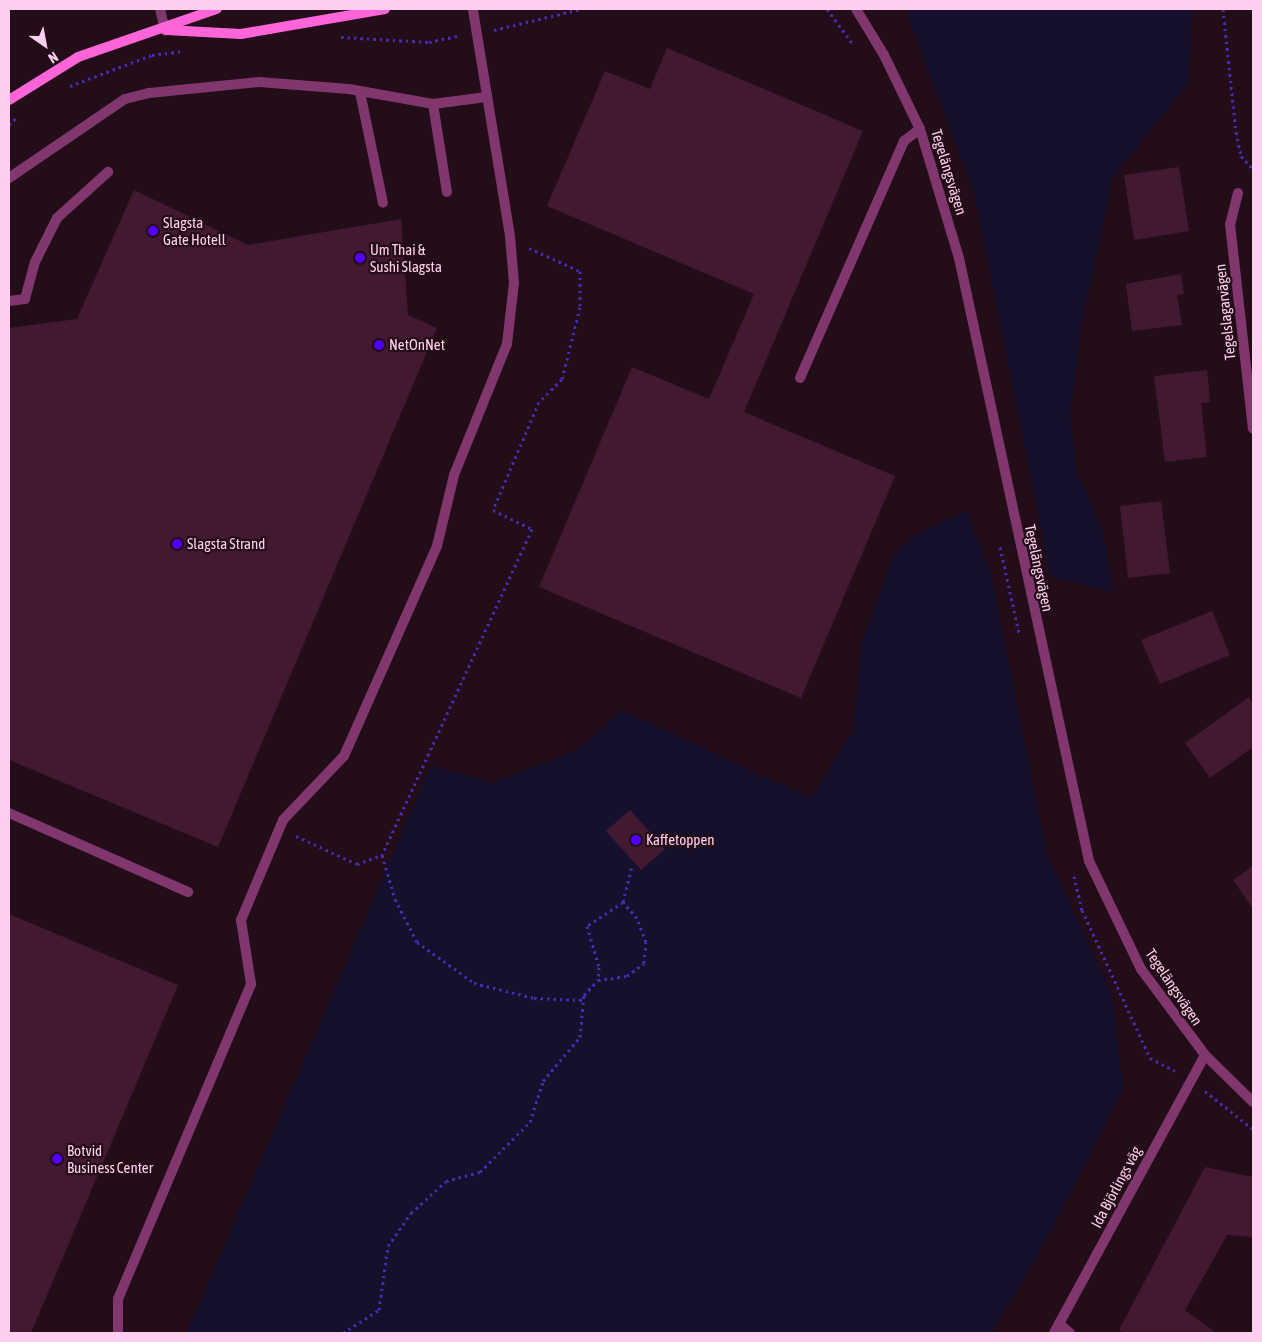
<!DOCTYPE html>
<html>
<head>
<meta charset="utf-8">
<style>
	body { margin:0 }
	#map { position:relative; width:1262px; height:1342px; overflow:hidden; background:#220d19; font-family:"Asap Condensed",sans-serif }
	div>[style] { position:absolute }
	.green>* { inset:0; background:#15102c }
	.building>* { inset:0; background:#431931 }
	.path>* { height:3px; margin-top:-1.5px; transform-origin:0; background:repeating-linear-gradient(90deg,#442cb4 0 2.5px,transparent 0 6.5px) }
	.service>* { height:10px; margin:-5px; padding:0 5px; transform-origin:5px; border-radius:5px; background:#81376d }
	.minor>* { height:10px; margin:-5px; padding:0 5px; transform-origin:5px; border-radius:5px; background:#81376d }
	.secondary>* { height:10px; margin:-5px; padding:0 5px; transform-origin:5px; border-radius:5px; background:#ff65d8 }
	.dots>* { width:14px; height:14px; translate:-50% -50%; box-sizing:border-box; border:2px solid #220d19; border-radius:50% }
	span { translate:-50% -50%; white-space:nowrap; text-align:center; line-height:1.15; -webkit-text-stroke:4.5px #220d19; paint-order:stroke }
	.street-label { font-size:15px; color:#ffceee }
	.poi-label { font-size:15px; color:#ffceee }
	.left { translate:0 -50%; text-align:left }
	.frame { position:absolute; inset:0; border:10px solid #ffceee; pointer-events:none }
	.north { position:absolute; left:20px; top:20px; width:50px; height:50px; -webkit-text-stroke:4px #220d19; paint-order:stroke; rotate:147deg; font-size:14px; font-weight:700; line-height:20px; text-align:center; color:#ffceee }
	.north::after { content:''; display:block; margin:auto; width:18px; height:22px; background:#ffceee; clip-path:polygon(50% 0,100% 100%,50% 72%,0 100%) }
</style>
</head>
<body>
<div id="map">
	<div class="green">
		<div style="clip-path:polygon(905px 9px,1192px 9px,1188px 84px,1112px 178px,1081px 329px,1070px 414px,1076px 469px,1102px 531px,1114px 592px,1050px 576px,974px 193px)"></div>
		<div style="clip-path:polygon(967px 511px,991px 575px,1047px 854px,1112px 995px,1123px 1089px,1033px 1265px,991px 1333px,187px 1333px,431px 765px,492px 783px,579px 749px,622px 710px,810px 798px,854px 730px,861px 644px,894px 554px,912px 537px)"></div>
	</div>
	<div class="building">
		<div style="clip-path:polygon(667px 48px,863px 131px,744px 412px,895px 476px,801px 698px,539px 587px,632px 367px,709px 399px,754px 294px,547px 206px,605px 71px,650px 89px)"></div>
		<div style="clip-path:polygon(1179px 167px,1189px 231px,1134px 240px,1124px 175px)"></div>
		<div style="clip-path:polygon(134px 190px,248px 245px,401px 219px,408px 315px,437px 328px,218px 847px,9px 760px,9px 328px,77px 319px)"></div>
		<div style="clip-path:polygon(1181px 274px,1184px 294px,1177px 295px,1182px 325px,1132px 331px,1126px 284px)"></div>
		<div style="clip-path:polygon(1207px 370px,1210px 402px,1201px 403px,1207px 457px,1165px 462px,1154px 376px)"></div>
		<div style="clip-path:polygon(1161px 501px,1170px 573px,1128px 578px,1120px 506px)"></div>
		<div style="clip-path:polygon(1212px 611px,1230px 655px,1160px 684px,1141px 640px)"></div>
		<div style="clip-path:polygon(1249px 697px,1253px 704px,1253px 747px,1210px 778px,1185px 743px)"></div>
		<div style="clip-path:polygon(630px 810px,665px 849px,641px 870px,606px 831px)"></div>
		<div style="clip-path:polygon(1253px 866px,1253px 909px,1233px 880px)"></div>
		<div style="clip-path:polygon(9px 914px,178px 985px,31px 1333px,9px 1333px)"></div>
		<div style="clip-path:polygon(1205px 1167px,1253px 1177px,1253px 1237px,1227px 1235px,1185px 1310px,1216px 1333px,1124px 1333px,1119px 1330px)"></div>
	</div>
	<div class="path">
		<div style="left:827px;top:9px;width:44px;rotate:53.4deg"></div>
		<div style="left:1223px;top:9px;width:124px;rotate:84deg"></div>
		<div style="left:1236px;top:132px;width:25px;rotate:78deg"></div>
		<div style="left:1241px;top:156px;width:18px;rotate:47deg"></div>
		<div style="left:494px;top:30px;width:89px;rotate:-13.6deg"></div>
		<div style="left:341px;top:37px;width:88px;rotate:3.3deg"></div>
		<div style="left:429px;top:42px;width:30px;rotate:-12deg"></div>
		<div style="left:70px;top:86px;width:88px;rotate:-20.7deg"></div>
		<div style="left:152px;top:55px;width:31px;rotate:-7deg"></div>
		<div style="left:9px;top:125px;width:10px;rotate:-45deg"></div>
		<div style="left:529px;top:248px;width:56px;rotate:24.3deg"></div>
		<div style="left:580px;top:271px;width:36px;rotate:90deg"></div>
		<div style="left:580px;top:307px;width:74px;rotate:104deg"></div>
		<div style="left:562px;top:379px;width:33px;rotate:135deg"></div>
		<div style="left:539px;top:402px;width:117px;rotate:113.1deg"></div>
		<div style="left:493px;top:510px;width:43px;rotate:26deg"></div>
		<div style="left:532px;top:529px;width:359px;rotate:114.7deg"></div>
		<div style="left:382px;top:855px;width:46px;rotate:73.5deg"></div>
		<div style="left:395px;top:899px;width:48px;rotate:62.9deg"></div>
		<div style="left:417px;top:942px;width:70px;rotate:35.7deg"></div>
		<div style="left:474px;top:983px;width:62px;rotate:14deg"></div>
		<div style="left:534px;top:998px;width:49px;rotate:2.3deg"></div>
		<div style="left:1000px;top:547px;width:88px;rotate:77.5deg"></div>
		<div style="left:296px;top:836px;width:67px;rotate:24.7deg"></div>
		<div style="left:357px;top:864px;width:27px;rotate:-20deg"></div>
		<div style="left:1074px;top:876px;width:35px;rotate:77deg"></div>
		<div style="left:1082px;top:910px;width:163px;rotate:65.3deg"></div>
		<div style="left:1150px;top:1058px;width:28px;rotate:27deg"></div>
		<div style="left:623px;top:902px;width:43px;rotate:146.3deg"></div>
		<div style="left:587px;top:926px;width:43px;rotate:73.7deg"></div>
		<div style="left:599px;top:967px;width:13px;rotate:94deg"></div>
		<div style="left:598px;top:980px;width:29px;rotate:-8deg"></div>
		<div style="left:627px;top:976px;width:21px;rotate:-37deg"></div>
		<div style="left:644px;top:963px;width:21px;rotate:-85deg"></div>
		<div style="left:646px;top:942px;width:26px;rotate:-111deg"></div>
		<div style="left:637px;top:918px;width:21px;rotate:-131deg"></div>
		<div style="left:623px;top:902px;width:36px;rotate:-76deg"></div>
		<div style="left:1205px;top:1091px;width:61px;rotate:38.4deg"></div>
		<div style="left:343px;top:1333px;width:43px;rotate:-32.6deg"></div>
		<div style="left:379px;top:1310px;width:65px;rotate:-82deg"></div>
		<div style="left:388px;top:1246px;width:40px;rotate:-55.1deg"></div>
		<div style="left:411px;top:1213px;width:47px;rotate:-42.4deg"></div>
		<div style="left:446px;top:1181px;width:35px;rotate:-15deg"></div>
		<div style="left:480px;top:1172px;width:71px;rotate:-45deg"></div>
		<div style="left:530px;top:1122px;width:43px;rotate:-72.4deg"></div>
		<div style="left:543px;top:1081px;width:57px;rotate:-49.9deg"></div>
		<div style="left:580px;top:1037px;width:42px;rotate:-84.6deg"></div>
		<div style="left:584px;top:995px;width:21px;rotate:-47deg"></div>
	</div>
	<div class="service">
		<div style="left:160px;top:9px;width:22px;rotate:77deg"></div>
		<div style="left:360px;top:92px;width:113px;rotate:78.3deg"></div>
		<div style="left:433px;top:104px;width:89px;rotate:81deg"></div>
		<div style="left:9px;top:178px;width:140px;rotate:-34.3deg"></div>
		<div style="left:125px;top:99px;width:25px;rotate:-14deg"></div>
		<div style="left:149px;top:93px;width:111px;rotate:-5.7deg"></div>
		<div style="left:259px;top:82px;width:90px;rotate:4.4deg"></div>
		<div style="left:349px;top:89px;width:85px;rotate:10.1deg"></div>
		<div style="left:433px;top:104px;width:54px;rotate:-7.4deg"></div>
		<div style="left:9px;top:301px;width:16px;rotate:-7deg"></div>
		<div style="left:25px;top:299px;width:38px;rotate:-75deg"></div>
		<div style="left:35px;top:262px;width:49px;rotate:-63.4deg"></div>
		<div style="left:57px;top:218px;width:69px;rotate:-42deg"></div>
		<div style="left:800px;top:378px;width:259px;rotate:-66.3deg"></div>
		<div style="left:904px;top:141px;width:20px;rotate:-37deg"></div>
		<div style="left:9px;top:813px;width:196px;rotate:23.8deg"></div>
		<div style="left:118px;top:1333px;width:34px;rotate:-90deg"></div>
		<div style="left:118px;top:1299px;width:342px;rotate:-67.1deg"></div>
		<div style="left:251px;top:984px;width:65px;rotate:-98.9deg"></div>
		<div style="left:241px;top:920px;width:108px;rotate:-67.2deg"></div>
		<div style="left:283px;top:820px;width:88px;rotate:-46.4deg"></div>
		<div style="left:344px;top:756px;width:230px;rotate:-66.1deg"></div>
		<div style="left:437px;top:546px;width:73px;rotate:-76.5deg"></div>
		<div style="left:454px;top:475px;width:141px;rotate:-68deg"></div>
		<div style="left:507px;top:344px;width:61px;rotate:-83.5deg"></div>
		<div style="left:514px;top:283px;width:47px;rotate:-94.9deg"></div>
		<div style="left:510px;top:236px;width:230px;rotate:-99.3deg"></div>
	</div>
	<div class="minor">
		<div style="left:856px;top:9px;width:54px;rotate:58.7deg"></div>
		<div style="left:884px;top:55px;width:82px;rotate:64.1deg"></div>
		<div style="left:920px;top:129px;width:135px;rotate:73.2deg"></div>
		<div style="left:959px;top:258px;width:617px;rotate:77.83deg"></div>
		<div style="left:1089px;top:861px;width:120px;rotate:64.3deg"></div>
		<div style="left:1141px;top:969px;width:107px;rotate:53.3deg"></div>
		<div style="left:1205px;top:1055px;width:67px;rotate:44.4deg"></div>
		<div style="left:1238px;top:193px;width:32px;rotate:104deg"></div>
		<div style="left:1230px;top:224px;width:206px;rotate:83.6deg"></div>
		<div style="left:1059px;top:1324px;width:14px;rotate:39deg"></div>
		<div style="left:1054px;top:1333px;width:316px;rotate:-61.5deg"></div>
	</div>
	<div class="secondary">
		<div style="left:166px;top:30px;width:75px;rotate:3.1deg"></div>
		<div style="left:241px;top:34px;width:146px;rotate:-9.8deg"></div>
		<div style="left:9px;top:100px;width:81px;rotate:-31.9deg"></div>
		<div style="left:78px;top:57px;width:147px;rotate:-19.1deg"></div>
	</div>
	<div class="dots">
		<div style="left:153px;top:231px;background:#5200f9"></div>
		<div style="left:360px;top:258px;background:#5200f9"></div>
		<div style="left:379px;top:345px;background:#5200f9"></div>
		<div style="left:177px;top:544px;background:#5200f9"></div>
		<div style="left:636px;top:840px;background:#5200f9"></div>
		<div style="left:57px;top:1159px;background:#5200f9"></div>
	</div>
	<div class="street-label">
		<span style="left:949px;top:172px;rotate:73deg">Tegelängsvägen</span>
		<span style="left:1225px;top:312px;rotate:-96deg">Tegelslagarvägen</span>
		<span style="left:1039px;top:568px;rotate:78deg">Tegelängsvägen</span>
		<span style="left:1174px;top:987px;rotate:56deg">Tegelängsvägen</span>
		<span style="left:1116px;top:1187px;rotate:-62deg">Ida Björlings väg</span>
	</div>
	<div class="poi-label">
		<span class="left" style="left:163px;top:231px">Slagsta<br>Gate Hotell</span>
		<span class="left" style="left:370px;top:258px">Um Thai &amp;<br>Sushi Slagsta</span>
		<span class="left" style="left:389px;top:345px">NetOnNet</span>
		<span class="left" style="left:187px;top:544px">Slagsta Strand</span>
		<span class="left" style="left:646px;top:840px">Kaffetoppen</span>
		<span class="left" style="left:67px;top:1159px">Botvid<br>Business Center</span>
	</div>
	<div class="frame"></div>
	<div class="north">N</div>
</div>
</body>
</html>
